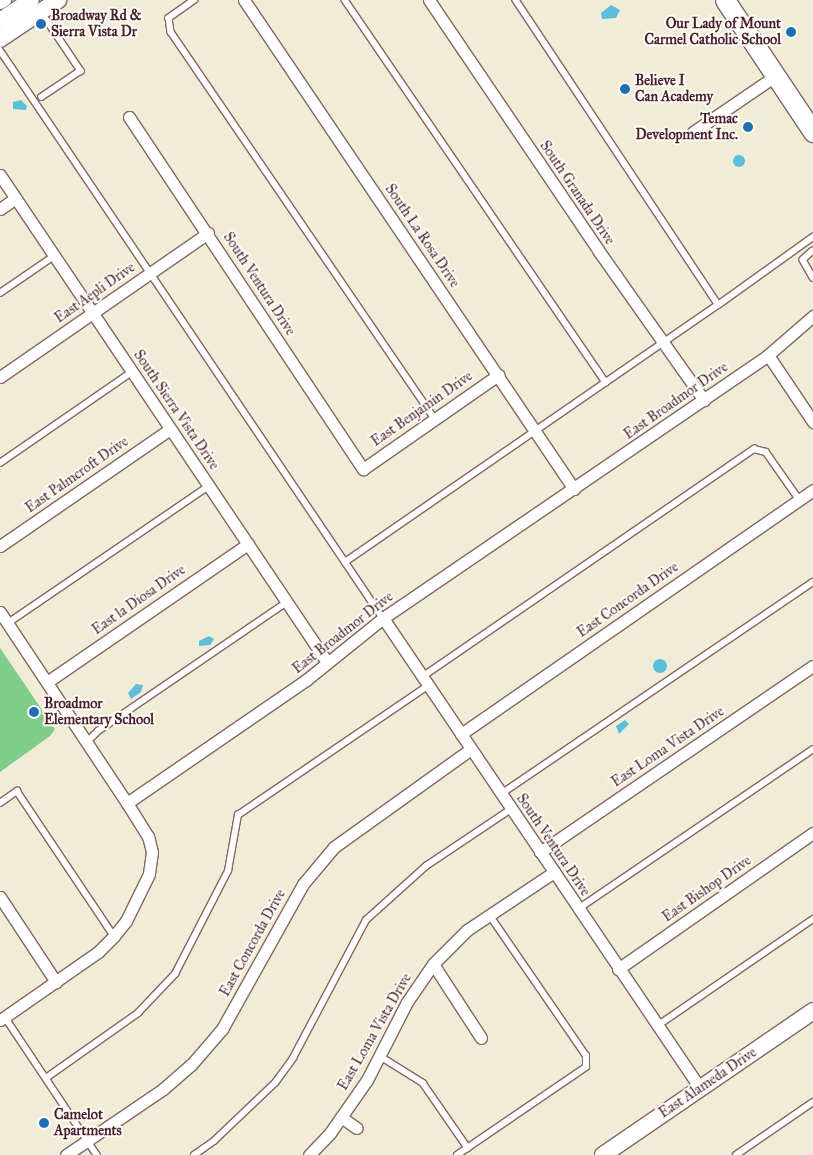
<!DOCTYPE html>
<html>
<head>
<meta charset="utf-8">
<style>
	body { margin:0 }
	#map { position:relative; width:813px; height:1155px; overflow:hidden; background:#f1ecd5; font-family:"IM FELL Great Primer",serif }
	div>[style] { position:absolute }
	.green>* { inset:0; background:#80cc8b }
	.water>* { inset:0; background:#5dbedb }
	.round { border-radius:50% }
	.roads { filter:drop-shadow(1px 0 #846766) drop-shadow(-1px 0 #846766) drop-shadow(0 1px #846766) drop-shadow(0 -1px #846766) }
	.lane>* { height:5.5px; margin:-2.75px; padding:0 2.75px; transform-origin:2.75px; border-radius:2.75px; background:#fff }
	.street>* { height:11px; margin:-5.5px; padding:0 5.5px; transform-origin:5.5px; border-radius:5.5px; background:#fff }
	.secondary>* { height:16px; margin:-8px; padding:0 8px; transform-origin:8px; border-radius:8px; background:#fff }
	.primary>* { height:19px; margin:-9.5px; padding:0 9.5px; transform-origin:9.5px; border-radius:9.5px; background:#fff }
	.dots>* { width:14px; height:14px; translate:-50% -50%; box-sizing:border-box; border:2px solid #fdfcf7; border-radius:50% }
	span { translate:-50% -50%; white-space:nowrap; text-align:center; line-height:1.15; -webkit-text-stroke:4px #fdfcf7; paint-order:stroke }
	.poi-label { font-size:14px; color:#4a1f2b; font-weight:700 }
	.left { translate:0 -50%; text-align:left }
	.right { translate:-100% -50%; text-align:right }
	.street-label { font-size:14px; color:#4a1f2b }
</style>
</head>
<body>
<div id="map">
	<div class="green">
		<div style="clip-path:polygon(0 648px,55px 729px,50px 736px,0 772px)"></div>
	</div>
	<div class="water">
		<div style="clip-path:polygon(611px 5px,620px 10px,616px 18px,602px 19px,601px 13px)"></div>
		<div style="clip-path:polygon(21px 100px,27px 106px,26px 110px,13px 109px,13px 102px)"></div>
		<div class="round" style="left:733px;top:155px;width:12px;height:12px"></div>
		<div style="clip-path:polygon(209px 636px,214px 639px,210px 645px,199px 646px,199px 641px)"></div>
		<div class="round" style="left:653px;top:659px;width:14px;height:14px"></div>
		<div style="clip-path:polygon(136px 684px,143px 685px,141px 692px,131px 699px,128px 693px)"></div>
		<div style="clip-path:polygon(625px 720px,629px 724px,619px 734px,616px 726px)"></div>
	</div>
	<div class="roads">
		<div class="lane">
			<div style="left:195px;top:0;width:32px;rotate:145deg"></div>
			<div style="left:169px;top:18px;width:14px;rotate:82deg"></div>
			<div style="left:171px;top:32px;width:468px;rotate:55.7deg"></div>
			<div style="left:345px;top:0;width:463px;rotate:55.7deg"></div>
			<div style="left:42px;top:13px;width:70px;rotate:56.1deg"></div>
			<div style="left:81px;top:71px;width:47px;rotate:146.3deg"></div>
			<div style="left:0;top:50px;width:685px;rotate:56.01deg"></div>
			<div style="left:813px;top:251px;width:13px;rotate:138deg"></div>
			<div style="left:803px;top:260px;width:20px;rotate:60deg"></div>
			<div style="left:0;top:293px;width:65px;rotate:-34.4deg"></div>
			<div style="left:718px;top:305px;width:117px;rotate:-35.6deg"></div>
			<div style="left:0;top:463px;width:160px;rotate:-34.6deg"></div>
			<div style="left:345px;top:562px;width:453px;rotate:-34.6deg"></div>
			<div style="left:718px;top:305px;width:366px;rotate:-123.6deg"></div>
			<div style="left:8px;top:623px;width:243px;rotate:-34.3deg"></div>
			<div style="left:422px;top:677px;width:403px;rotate:-34.5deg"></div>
			<div style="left:754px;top:449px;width:12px;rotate:14deg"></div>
			<div style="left:766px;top:452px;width:57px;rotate:54.9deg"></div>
			<div style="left:87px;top:742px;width:16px;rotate:-45deg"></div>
			<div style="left:98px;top:731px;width:229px;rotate:-34.3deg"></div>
			<div style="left:501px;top:794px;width:377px;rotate:-34.2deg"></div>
			<div style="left:0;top:803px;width:21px;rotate:-35deg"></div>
			<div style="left:17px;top:791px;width:174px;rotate:56.2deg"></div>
			<div style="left:578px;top:909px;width:284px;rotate:-34.2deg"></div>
			<div style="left:5px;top:1017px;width:166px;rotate:56.3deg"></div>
			<div style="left:657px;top:1026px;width:189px;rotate:-34.4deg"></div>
			<div style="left:380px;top:1056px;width:51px;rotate:32.1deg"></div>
			<div style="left:423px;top:1083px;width:79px;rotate:55.3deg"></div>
			<div style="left:46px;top:1078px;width:113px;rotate:-35.2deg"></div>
			<div style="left:138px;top:1013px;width:54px;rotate:-46.5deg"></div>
			<div style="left:175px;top:974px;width:116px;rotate:-62.8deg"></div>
			<div style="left:228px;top:871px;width:57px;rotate:-79.9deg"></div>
			<div style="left:238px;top:815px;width:230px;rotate:-34.2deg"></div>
			<div style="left:194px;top:1155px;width:24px;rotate:-35deg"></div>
			<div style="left:214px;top:1141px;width:84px;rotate:-43.6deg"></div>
			<div style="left:275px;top:1083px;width:31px;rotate:-54deg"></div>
			<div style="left:293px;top:1058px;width:156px;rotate:-62.1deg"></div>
			<div style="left:366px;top:920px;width:81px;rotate:-42deg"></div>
			<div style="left:426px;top:866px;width:102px;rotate:-33.8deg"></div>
			<div style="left:457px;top:1155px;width:156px;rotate:-34.3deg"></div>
			<div style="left:586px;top:1067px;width:11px;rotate:-90deg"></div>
			<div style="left:586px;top:1056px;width:171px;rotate:-124.5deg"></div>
			<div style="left:736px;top:1155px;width:93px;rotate:-34.5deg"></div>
		</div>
		<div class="street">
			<div style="left:244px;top:0;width:590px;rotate:55.99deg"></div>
			<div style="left:429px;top:0;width:302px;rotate:55.9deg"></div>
			<div style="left:598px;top:250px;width:184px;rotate:54.8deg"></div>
			<div style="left:0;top:3px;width:6px;rotate:-31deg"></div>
			<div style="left:129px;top:117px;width:423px;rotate:56.4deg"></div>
			<div style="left:363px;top:469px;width:165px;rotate:-34.8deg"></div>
			<div style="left:693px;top:132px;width:99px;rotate:-34.3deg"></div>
			<div style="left:0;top:175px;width:587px;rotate:56.12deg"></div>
			<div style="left:0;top:209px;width:19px;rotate:-35deg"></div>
			<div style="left:768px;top:355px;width:81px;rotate:56.1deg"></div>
			<div style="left:0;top:377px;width:253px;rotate:-34.7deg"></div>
			<div style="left:0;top:546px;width:206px;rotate:-34.5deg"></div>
			<div style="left:0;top:612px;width:229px;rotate:56.4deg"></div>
			<div style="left:127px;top:803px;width:39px;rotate:58deg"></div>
			<div style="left:148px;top:836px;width:16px;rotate:76deg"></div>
			<div style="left:152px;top:852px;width:22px;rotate:98deg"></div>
			<div style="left:149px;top:874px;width:52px;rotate:116.1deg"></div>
			<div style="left:126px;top:921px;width:19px;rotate:129deg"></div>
			<div style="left:114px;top:936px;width:23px;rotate:135deg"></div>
			<div style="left:98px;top:952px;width:119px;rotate:145.2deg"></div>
			<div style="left:383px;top:618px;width:567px;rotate:56deg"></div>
			<div style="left:47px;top:682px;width:244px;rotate:-34.5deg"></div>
			<div style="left:461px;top:734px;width:428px;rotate:-34.7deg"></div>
			<div style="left:127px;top:803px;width:217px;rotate:-34.5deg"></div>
			<div style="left:306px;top:680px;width:99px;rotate:-38.8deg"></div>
			<div style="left:383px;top:618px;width:466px;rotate:-34.3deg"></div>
			<div style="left:768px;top:355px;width:60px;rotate:-40.9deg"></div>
			<div style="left:540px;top:852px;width:330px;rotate:-34.3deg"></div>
			<div style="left:0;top:897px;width:102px;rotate:56.6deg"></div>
			<div style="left:433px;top:964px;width:88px;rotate:57deg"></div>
			<div style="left:618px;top:969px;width:238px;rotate:-34.9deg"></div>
			<div style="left:341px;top:1117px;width:19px;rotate:35deg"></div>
			<div style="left:66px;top:1155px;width:117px;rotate:-34.2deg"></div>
			<div style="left:163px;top:1089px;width:37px;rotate:-41deg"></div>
			<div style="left:191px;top:1065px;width:48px;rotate:-49.3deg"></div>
			<div style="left:222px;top:1029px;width:166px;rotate:-60.8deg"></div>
			<div style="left:303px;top:884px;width:48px;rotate:-50deg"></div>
			<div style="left:334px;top:847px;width:168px;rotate:-35.6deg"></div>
			<div style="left:309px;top:1155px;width:30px;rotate:-46deg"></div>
			<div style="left:330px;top:1133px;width:65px;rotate:-55.1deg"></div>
			<div style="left:367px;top:1080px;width:88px;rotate:-62.9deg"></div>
			<div style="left:407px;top:1002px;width:46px;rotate:-55.6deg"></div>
			<div style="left:433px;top:964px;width:48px;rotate:-45deg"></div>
			<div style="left:467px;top:930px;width:105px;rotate:-33.7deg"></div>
		</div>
		<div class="secondary">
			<div style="left:0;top:21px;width:37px;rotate:-34deg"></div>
			<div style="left:0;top:39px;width:70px;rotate:-33.9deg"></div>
			<div style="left:603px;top:1155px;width:255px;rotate:-34.4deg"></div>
		</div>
		<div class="primary">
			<div style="left:725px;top:0;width:159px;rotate:56.3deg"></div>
		</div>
	</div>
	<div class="dots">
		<div style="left:41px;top:24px;background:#1f6fb2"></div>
		<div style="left:791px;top:32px;background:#1f6fb2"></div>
		<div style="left:625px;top:89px;background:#1f6fb2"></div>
		<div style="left:748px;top:127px;background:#1f6fb2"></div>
		<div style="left:34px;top:712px;background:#1f6fb2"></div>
		<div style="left:44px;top:1123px;background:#1f6fb2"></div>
	</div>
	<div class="poi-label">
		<span class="left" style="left:51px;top:24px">Broadway Rd &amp;<br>Sierra Vista Dr</span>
		<span class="right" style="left:781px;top:32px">Our Lady of Mount<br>Carmel Catholic School</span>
		<span class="left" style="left:635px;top:89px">Believe I<br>Can Academy</span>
		<span class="right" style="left:738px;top:127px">Temac<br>Development Inc.</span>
		<span class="left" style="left:44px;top:712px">Broadmor<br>Elementary School</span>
		<span class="left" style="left:54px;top:1123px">Camelot<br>Apartments</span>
	</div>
	<div class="street-label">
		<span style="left:577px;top:193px;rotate:56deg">South Granada Drive</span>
		<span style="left:422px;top:236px;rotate:56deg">South La Rosa Drive</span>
		<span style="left:259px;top:284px;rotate:57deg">South Ventura Drive</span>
		<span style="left:95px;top:293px;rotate:-35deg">East Aepli Drive</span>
		<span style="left:676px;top:401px;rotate:-35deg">East Broadmor Drive</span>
		<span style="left:422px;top:409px;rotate:-35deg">East Benjamin Drive</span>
		<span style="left:176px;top:410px;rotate:56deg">South Sierra Vista Drive</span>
		<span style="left:77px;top:475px;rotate:-35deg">East Palmcroft Drive</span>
		<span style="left:139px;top:600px;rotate:-35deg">East la Diosa Drive</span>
		<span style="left:628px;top:600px;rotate:-35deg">East Concorda Drive</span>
		<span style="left:343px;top:633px;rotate:-38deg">East Broadmor Drive</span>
		<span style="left:668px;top:747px;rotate:-34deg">East Loma Vista Drive</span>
		<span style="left:553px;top:845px;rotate:56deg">South Ventura Drive</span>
		<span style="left:707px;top:889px;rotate:-35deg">East Bishop Drive</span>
		<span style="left:253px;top:943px;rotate:-61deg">East Concorda Drive</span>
		<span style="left:375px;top:1032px;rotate:-60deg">East Loma Vista Drive</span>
		<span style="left:708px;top:1083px;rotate:-34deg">East Alameda Drive</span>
	</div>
</div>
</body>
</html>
